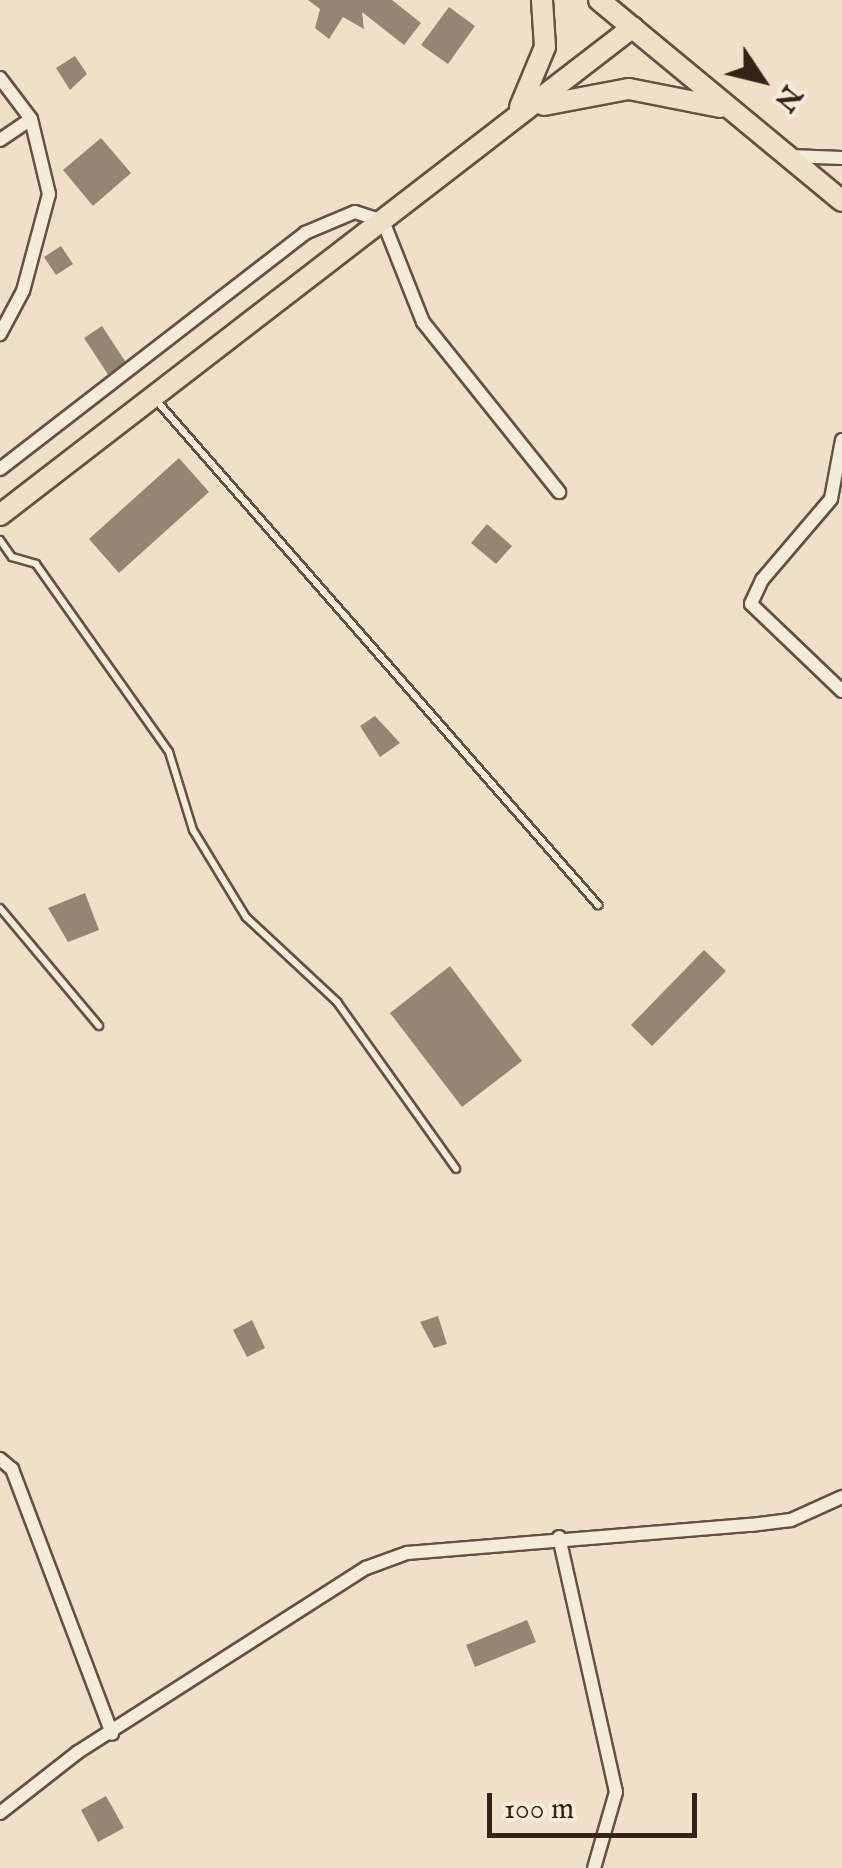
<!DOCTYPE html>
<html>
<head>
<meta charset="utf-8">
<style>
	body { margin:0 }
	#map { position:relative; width:842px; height:1868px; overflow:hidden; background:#eee1c8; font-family:"IM FELL English",serif }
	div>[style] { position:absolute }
	.building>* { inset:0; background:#958673 }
	.roads { filter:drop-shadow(2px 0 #625243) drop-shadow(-2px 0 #625243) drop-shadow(0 2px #625243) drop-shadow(0 -2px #625243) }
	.lane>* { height:6px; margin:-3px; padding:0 3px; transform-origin:3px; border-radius:3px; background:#f4ecdb }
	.street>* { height:12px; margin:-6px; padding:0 6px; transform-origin:6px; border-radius:6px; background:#f4ecdb }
	.primary>* { height:20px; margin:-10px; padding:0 10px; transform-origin:10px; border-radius:10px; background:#eee1c8 }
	span { translate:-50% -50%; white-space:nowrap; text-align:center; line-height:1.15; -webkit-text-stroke:8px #f4ecdb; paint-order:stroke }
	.north { position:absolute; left:712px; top:30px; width:100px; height:100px; -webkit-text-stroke:8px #f4ecdb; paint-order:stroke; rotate:125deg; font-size:28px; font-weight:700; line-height:40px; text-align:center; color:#342317 }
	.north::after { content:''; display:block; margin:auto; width:35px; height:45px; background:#342317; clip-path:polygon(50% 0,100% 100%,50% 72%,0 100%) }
	.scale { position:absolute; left:487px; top:1793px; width:210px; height:45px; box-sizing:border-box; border:5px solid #342317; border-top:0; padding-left:12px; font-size:30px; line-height:35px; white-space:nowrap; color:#342317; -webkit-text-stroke:8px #f4ecdb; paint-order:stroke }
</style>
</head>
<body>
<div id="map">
	<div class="building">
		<div style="clip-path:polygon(308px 0,392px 0,421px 23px,404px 45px,362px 12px,364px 29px,343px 17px,329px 39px,315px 28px,320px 9px)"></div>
		<div style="clip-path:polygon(449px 7px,475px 26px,448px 64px,421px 45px)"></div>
		<div style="clip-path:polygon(75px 56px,87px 74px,70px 90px,56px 68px)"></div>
		<div style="clip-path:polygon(101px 138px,131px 173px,93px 206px,63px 170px)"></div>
		<div style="clip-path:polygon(61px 246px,73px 264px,56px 275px,44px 257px)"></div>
		<div style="clip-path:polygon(102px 326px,127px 364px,109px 376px,84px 338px)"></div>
		<div style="clip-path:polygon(179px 458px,209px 492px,119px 573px,89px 539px)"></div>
		<div style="clip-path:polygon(487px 524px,512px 546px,496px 564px,471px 543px)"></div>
		<div style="clip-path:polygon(375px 716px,400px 743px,380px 757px,360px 726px)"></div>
		<div style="clip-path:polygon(85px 893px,99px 930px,68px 942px,48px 908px)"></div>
		<div style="clip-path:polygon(704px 950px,726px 971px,652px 1046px,631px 1025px)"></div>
		<div style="clip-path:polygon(450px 966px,522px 1061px,462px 1107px,390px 1013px)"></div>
		<div style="clip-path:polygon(438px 1316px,447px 1344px,434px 1348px,420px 1322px)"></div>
		<div style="clip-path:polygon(252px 1320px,265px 1348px,247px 1357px,233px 1330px)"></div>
		<div style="clip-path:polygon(527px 1620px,536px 1642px,475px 1667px,466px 1645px)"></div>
		<div style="clip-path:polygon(106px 1796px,124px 1828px,98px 1842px,81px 1810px)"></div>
	</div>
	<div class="roads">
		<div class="lane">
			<div style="left:155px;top:399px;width:673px;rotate:48.8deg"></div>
			<div style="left:0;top:540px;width:21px;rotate:55deg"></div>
			<div style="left:12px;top:557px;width:25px;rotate:16deg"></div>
			<div style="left:36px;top:564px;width:230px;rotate:54.7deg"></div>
			<div style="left:169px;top:752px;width:82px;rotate:72.9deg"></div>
			<div style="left:193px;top:830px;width:102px;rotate:58.7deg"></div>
			<div style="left:246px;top:917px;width:125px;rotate:43deg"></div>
			<div style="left:337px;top:1002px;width:205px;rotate:54.5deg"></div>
			<div style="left:0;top:908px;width:154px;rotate:50deg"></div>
		</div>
		<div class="street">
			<div style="left:0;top:78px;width:51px;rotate:52.9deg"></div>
			<div style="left:31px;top:119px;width:77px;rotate:76.5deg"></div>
			<div style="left:49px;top:194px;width:100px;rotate:105deg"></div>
			<div style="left:23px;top:291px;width:49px;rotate:118.1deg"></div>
			<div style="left:0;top:140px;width:37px;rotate:-34deg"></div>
			<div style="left:790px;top:156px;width:52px;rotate:2.2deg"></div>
			<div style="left:842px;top:440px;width:60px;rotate:100.6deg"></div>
			<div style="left:831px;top:499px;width:106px;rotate:130.4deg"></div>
			<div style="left:762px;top:580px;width:26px;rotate:115deg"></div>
			<div style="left:751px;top:604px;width:126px;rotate:43.7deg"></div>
			<div style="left:0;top:469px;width:386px;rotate:-37.7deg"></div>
			<div style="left:305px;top:233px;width:54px;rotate:-22.8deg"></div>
			<div style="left:355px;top:212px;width:29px;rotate:18deg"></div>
			<div style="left:383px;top:221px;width:109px;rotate:68.4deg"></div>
			<div style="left:423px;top:322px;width:218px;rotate:51.3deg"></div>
			<div style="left:0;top:1459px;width:16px;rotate:40deg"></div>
			<div style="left:12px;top:1469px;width:283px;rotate:69.3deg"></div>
			<div style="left:559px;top:1537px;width:261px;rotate:77.4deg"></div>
			<div style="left:616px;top:1792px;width:79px;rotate:106.1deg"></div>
			<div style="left:0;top:1813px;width:99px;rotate:-38deg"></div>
			<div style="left:78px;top:1752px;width:342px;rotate:-32.6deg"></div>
			<div style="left:366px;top:1568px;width:44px;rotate:-20.1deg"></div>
			<div style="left:407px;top:1553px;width:345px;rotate:-4.7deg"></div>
			<div style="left:751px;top:1525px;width:40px;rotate:-7.1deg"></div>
			<div style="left:791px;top:1520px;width:56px;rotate:-24.3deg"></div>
		</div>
		<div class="primary">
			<div style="left:599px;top:0;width:315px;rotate:39.6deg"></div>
			<div style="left:544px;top:105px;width:86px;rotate:-10.7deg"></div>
			<div style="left:629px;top:89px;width:93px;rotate:11.2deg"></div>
			<div style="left:520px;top:107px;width:65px;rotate:-67.4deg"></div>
			<div style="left:545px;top:47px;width:47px;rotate:-93.7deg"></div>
			<div style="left:0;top:515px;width:799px;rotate:-37.63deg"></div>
		</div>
	</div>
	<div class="north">N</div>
	<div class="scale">100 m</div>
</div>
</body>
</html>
